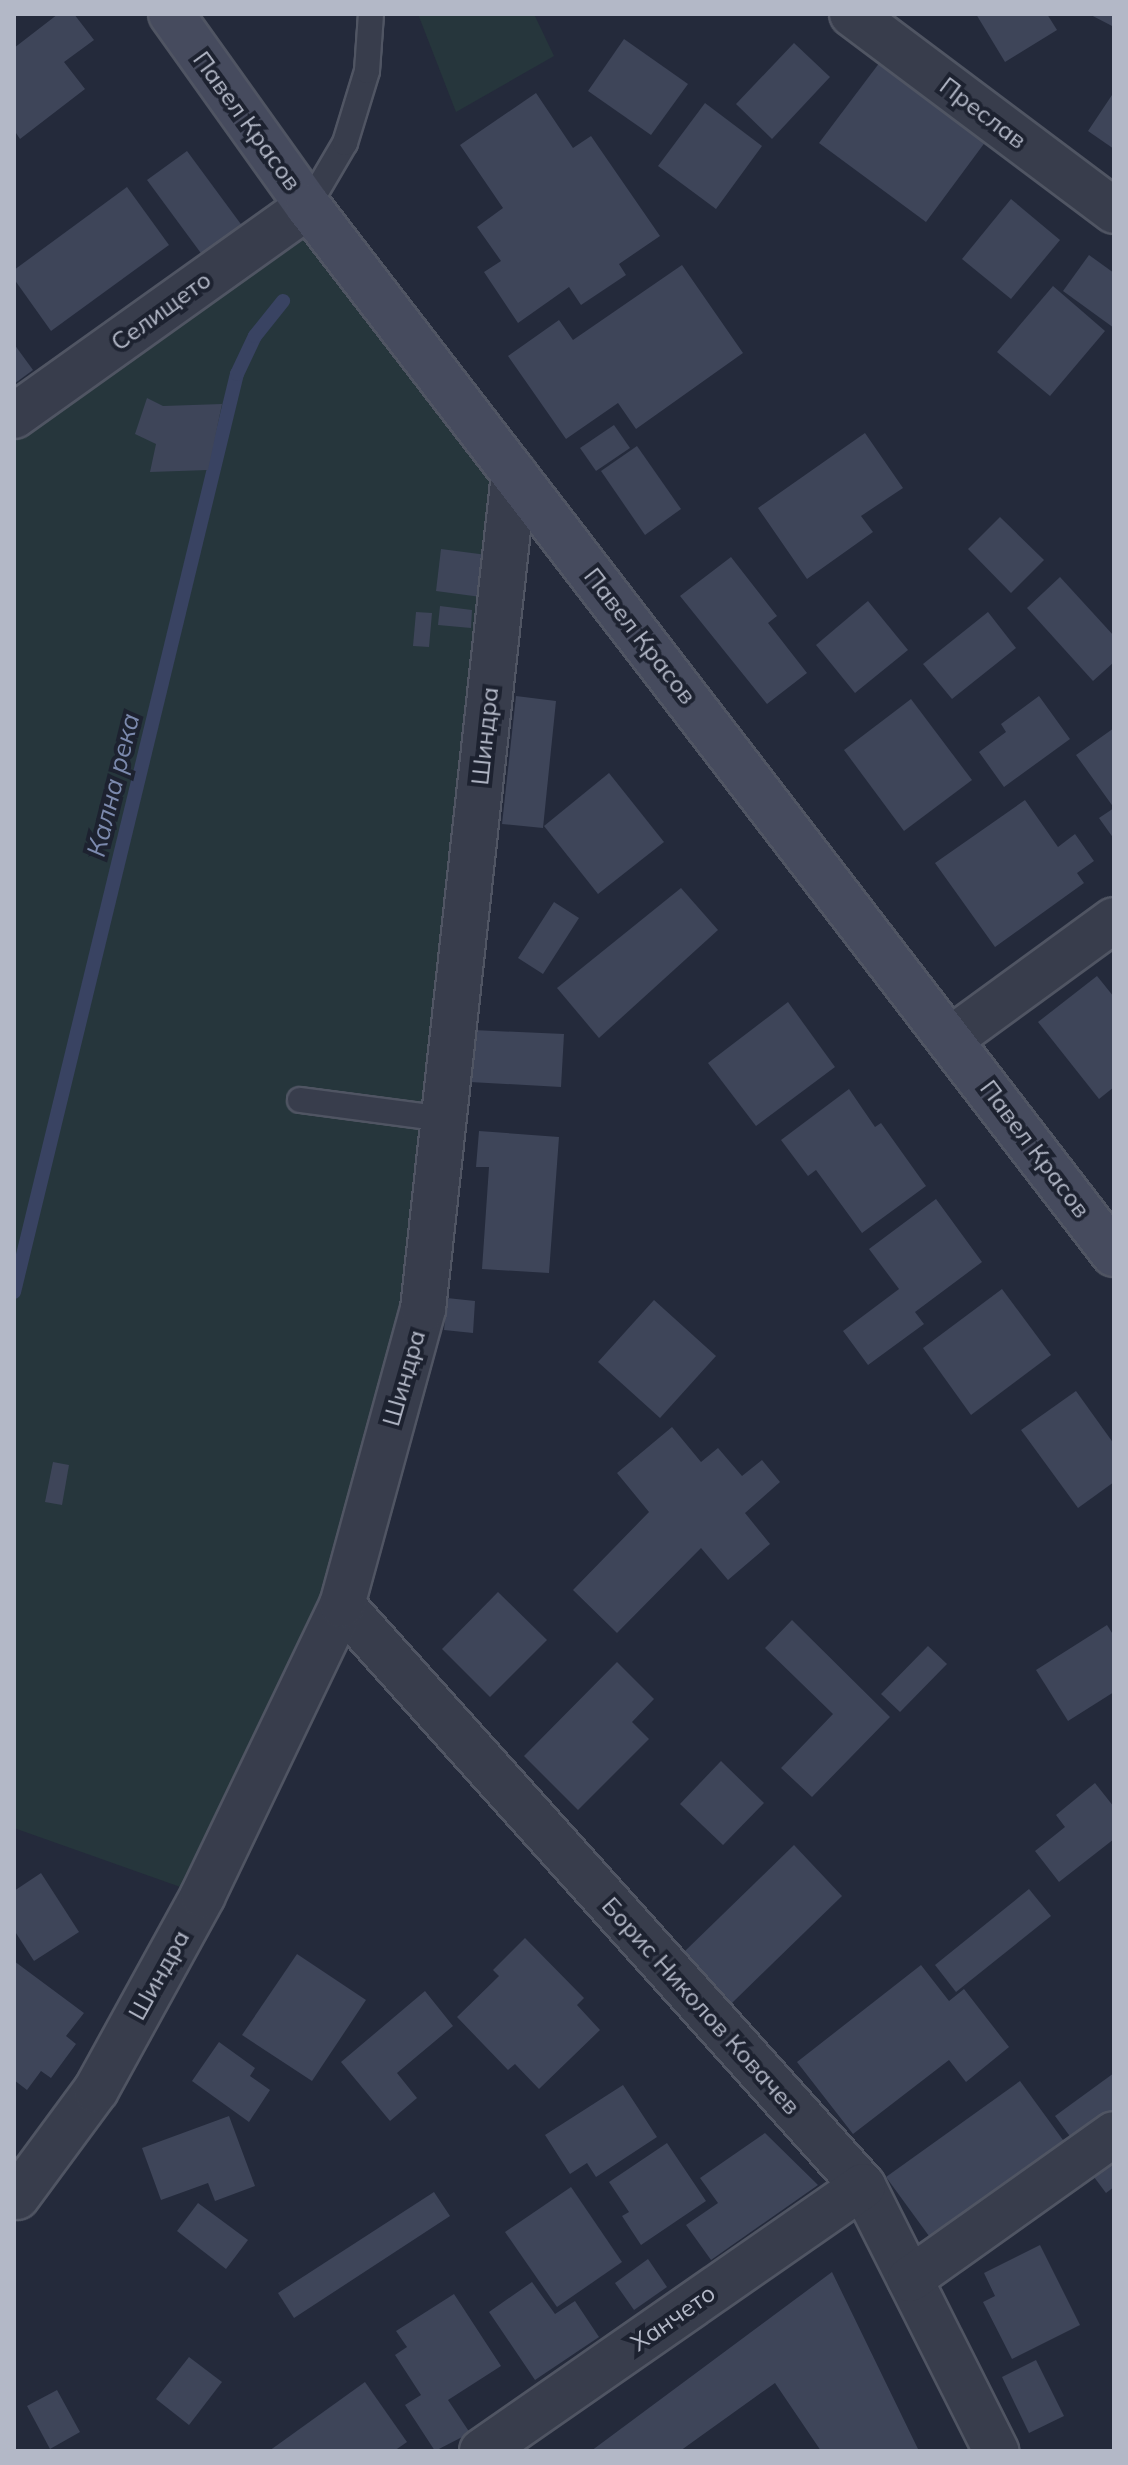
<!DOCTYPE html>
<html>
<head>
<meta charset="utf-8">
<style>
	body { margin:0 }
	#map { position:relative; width:1128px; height:2465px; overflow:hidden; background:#242a3b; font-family:Mulish,sans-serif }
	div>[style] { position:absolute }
	.green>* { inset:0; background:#26363c }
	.stream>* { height:14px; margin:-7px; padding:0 7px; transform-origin:7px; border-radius:7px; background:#394362 }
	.building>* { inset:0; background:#3e4559 }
	.roads { filter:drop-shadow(2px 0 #505563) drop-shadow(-2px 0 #505563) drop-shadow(0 2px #505563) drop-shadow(0 -2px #505563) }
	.lane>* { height:24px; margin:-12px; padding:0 12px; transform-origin:12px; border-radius:12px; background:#383d4c }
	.street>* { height:44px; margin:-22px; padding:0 22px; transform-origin:22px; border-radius:22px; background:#383d4c }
	.secondary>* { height:44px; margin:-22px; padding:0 22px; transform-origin:22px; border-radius:22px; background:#464b5e }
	span { translate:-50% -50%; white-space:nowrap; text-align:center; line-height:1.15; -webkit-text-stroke:8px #1d2230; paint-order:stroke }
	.street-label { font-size:24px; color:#b3b8c7 }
	.water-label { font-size:26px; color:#7c8aae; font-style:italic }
	.frame { position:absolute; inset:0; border:16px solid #b3b8c7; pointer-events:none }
</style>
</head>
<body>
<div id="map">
	<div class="green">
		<div style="clip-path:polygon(418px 14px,534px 14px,554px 56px,456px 112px)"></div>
		<div style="clip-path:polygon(308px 206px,514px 474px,423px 1309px,362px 1529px,203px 1895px,14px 1828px,14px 416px)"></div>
	</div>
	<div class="stream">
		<div style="left:14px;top:1292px;width:945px;rotate:-76.35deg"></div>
		<div style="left:237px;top:374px;width:42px;rotate:-64.7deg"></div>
		<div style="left:255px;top:336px;width:45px;rotate:-51.3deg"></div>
	</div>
	<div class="building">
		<div style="clip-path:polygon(58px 14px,74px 14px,94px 40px,64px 62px,85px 89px,20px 139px,14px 130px,14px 48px)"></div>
		<div style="clip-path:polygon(976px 14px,1047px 14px,1057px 30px,1005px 62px)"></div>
		<div style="clip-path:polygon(1089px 14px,1114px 14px,1114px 27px)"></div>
		<div style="clip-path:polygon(624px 39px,688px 84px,651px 135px,588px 91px)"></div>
		<div style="clip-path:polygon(794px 43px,830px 77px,772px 139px,736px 104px)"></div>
		<div style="clip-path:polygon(880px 62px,986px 141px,926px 222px,819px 143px)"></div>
		<div style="clip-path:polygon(1114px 92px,1114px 149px,1088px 131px)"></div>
		<div style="clip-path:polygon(536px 93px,573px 148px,591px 136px,660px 236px,619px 264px,626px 275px,581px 305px,569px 287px,518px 323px,484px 272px,501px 261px,477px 227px,503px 208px,460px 145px)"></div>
		<div style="clip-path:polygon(705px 103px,762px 146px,716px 209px,658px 166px)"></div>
		<div style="clip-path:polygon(187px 151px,243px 227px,203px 256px,147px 180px)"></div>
		<div style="clip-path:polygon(127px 187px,169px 245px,51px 331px,14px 279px,14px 270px)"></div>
		<div style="clip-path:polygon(1011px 199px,1060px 240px,1011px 299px,962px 259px)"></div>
		<div style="clip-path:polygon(1089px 255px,1114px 273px,1114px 328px,1063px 291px)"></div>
		<div style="clip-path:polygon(682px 265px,743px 353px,636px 429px,618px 403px,566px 439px,508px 356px,559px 320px,573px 340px)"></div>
		<div style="clip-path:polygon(1053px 286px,1105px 331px,1050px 396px,997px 352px)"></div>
		<div style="clip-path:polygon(14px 344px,33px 370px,14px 384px)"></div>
		<div style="clip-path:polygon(147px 398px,163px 406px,222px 404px,208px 470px,150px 472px,156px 444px,135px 434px)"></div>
		<div style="clip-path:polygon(614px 425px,630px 448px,596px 471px,580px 448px)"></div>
		<div style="clip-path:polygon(865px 433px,903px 488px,861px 516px,873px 532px,807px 579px,758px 508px)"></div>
		<div style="clip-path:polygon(637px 446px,681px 509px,645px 535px,601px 471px)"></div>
		<div style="clip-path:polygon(1000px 517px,1044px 560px,1011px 593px,968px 549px)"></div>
		<div style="clip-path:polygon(441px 549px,487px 555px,481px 597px,436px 591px)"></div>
		<div style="clip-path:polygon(731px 557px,777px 616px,768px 623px,807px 673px,767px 704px,680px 596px)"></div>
		<div style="clip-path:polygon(1060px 577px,1114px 636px,1114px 662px,1093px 681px,1027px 608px)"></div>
		<div style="clip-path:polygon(868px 601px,908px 650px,855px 693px,816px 645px)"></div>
		<div style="clip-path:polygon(440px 606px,472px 610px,471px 628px,438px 625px)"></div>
		<div style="clip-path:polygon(416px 612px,432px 613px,429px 647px,413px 646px)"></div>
		<div style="clip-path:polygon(988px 612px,1016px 648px,952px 699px,923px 664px)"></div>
		<div style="clip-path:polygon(516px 696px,556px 701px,543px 828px,502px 824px)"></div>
		<div style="clip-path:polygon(1039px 696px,1070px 739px,1004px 787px,979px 752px,1006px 732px,1001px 724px)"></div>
		<div style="clip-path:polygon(911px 699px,972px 780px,904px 831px,844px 750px)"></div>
		<div style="clip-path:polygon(1114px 728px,1114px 839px,1099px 818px,1114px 808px,1076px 755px)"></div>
		<div style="clip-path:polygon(609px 773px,664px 842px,598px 894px,544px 826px)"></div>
		<div style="clip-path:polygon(1025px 800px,1058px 847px,1075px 834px,1094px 861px,1077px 873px,1084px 883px,995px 947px,935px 863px)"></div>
		<div style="clip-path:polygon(681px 888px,718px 930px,599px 1038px,557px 988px)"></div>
		<div style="clip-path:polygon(554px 902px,579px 918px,543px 974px,518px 958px)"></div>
		<div style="clip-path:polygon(1097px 976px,1114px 997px,1114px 1087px,1099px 1099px,1038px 1022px)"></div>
		<div style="clip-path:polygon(788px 1002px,835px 1067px,756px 1126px,708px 1063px)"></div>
		<div style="clip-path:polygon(473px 1030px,564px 1034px,561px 1087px,470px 1082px)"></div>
		<div style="clip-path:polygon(849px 1089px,875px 1127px,881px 1123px,926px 1186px,862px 1233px,816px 1170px,808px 1176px,781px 1140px)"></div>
		<div style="clip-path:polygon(479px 1131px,559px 1137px,549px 1273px,482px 1269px,489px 1167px,476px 1167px)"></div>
		<div style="clip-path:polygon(936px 1199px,982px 1262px,915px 1312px,924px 1324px,868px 1365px,843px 1331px,899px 1289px,869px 1249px)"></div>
		<div style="clip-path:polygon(1002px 1289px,1051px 1355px,971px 1415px,923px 1348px)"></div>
		<div style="clip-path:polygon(447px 1298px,475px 1301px,473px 1333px,444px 1330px)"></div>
		<div style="clip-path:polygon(654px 1300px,716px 1356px,660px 1418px,598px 1362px)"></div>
		<div style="clip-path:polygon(1076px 1391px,1114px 1444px,1114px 1482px,1078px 1508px,1021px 1430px)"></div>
		<div style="clip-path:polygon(672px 1427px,701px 1462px,718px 1448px,742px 1476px,762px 1460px,780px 1482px,745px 1513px,770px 1544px,728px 1580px,701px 1548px,617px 1633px,573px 1590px,649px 1512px,617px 1473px)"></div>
		<div style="clip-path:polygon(53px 1462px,69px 1465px,62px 1505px,45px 1502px)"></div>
		<div style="clip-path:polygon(498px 1592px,547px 1640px,490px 1697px,442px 1649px)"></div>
		<div style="clip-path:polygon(792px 1620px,890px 1717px,812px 1797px,781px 1768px,833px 1714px,765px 1648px)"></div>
		<div style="clip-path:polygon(1107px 1625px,1114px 1636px,1114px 1692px,1068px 1721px,1036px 1670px)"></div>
		<div style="clip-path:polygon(928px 1646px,947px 1664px,900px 1712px,881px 1694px)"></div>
		<div style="clip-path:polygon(617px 1662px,654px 1699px,632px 1722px,649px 1739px,578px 1810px,524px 1756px)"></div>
		<div style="clip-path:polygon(721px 1761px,764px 1803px,723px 1845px,680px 1804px)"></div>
		<div style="clip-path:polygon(1095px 1783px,1114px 1807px,1114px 1839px,1059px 1882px,1035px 1851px,1065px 1827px,1056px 1815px)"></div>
		<div style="clip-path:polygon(794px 1845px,842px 1896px,732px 2003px,684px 1952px)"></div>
		<div style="clip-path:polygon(41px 1873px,79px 1932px,34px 1961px,14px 1930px,14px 1891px)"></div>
		<div style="clip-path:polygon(1029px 1889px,1051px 1916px,956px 1992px,935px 1965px)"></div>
		<div style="clip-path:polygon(525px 1938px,584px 1998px,577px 2005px,600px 2030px,539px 2089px,515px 2064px,508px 2070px,457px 2017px,499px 1976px,493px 1970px)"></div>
		<div style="clip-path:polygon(297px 1954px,366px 2000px,312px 2081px,242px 2035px)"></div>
		<div style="clip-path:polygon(14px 1961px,84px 2013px,66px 2036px,76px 2044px,51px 2078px,41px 2071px,27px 2090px,14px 2080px)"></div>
		<div style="clip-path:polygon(921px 1965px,949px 2001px,964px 1989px,1009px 2047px,966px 2082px,949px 2060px,853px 2134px,797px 2062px)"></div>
		<div style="clip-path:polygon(425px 1991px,453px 2026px,397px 2073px,417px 2098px,390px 2121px,341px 2062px)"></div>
		<div style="clip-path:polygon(219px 2042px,255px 2068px,250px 2076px,270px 2090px,249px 2122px,192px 2081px)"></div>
		<div style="clip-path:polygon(1114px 2073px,1114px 2125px,1080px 2150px,1055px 2116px)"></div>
		<div style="clip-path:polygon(1020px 2081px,1071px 2151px,937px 2247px,886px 2177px)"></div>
		<div style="clip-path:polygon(623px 2085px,657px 2137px,596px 2177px,587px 2163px,570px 2174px,545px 2135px)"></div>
		<div style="clip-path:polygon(229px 2116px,255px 2186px,215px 2201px,208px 2183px,161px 2200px,142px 2148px)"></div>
		<div style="clip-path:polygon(765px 2133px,818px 2185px,711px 2260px,686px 2225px,718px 2203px,700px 2178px)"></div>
		<div style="clip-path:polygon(667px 2143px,706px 2201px,641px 2245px,622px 2216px,629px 2212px,609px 2182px)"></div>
		<div style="clip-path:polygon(1114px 2156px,1114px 2187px,1106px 2193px,1091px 2173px)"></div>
		<div style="clip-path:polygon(571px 2187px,622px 2262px,557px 2307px,505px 2232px)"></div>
		<div style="clip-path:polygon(434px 2192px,450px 2216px,294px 2318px,278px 2293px)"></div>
		<div style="clip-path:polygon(198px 2203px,248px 2240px,226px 2269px,177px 2231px)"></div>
		<div style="clip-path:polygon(1040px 2245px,1080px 2325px,1012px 2359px,983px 2302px,995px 2296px,984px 2273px)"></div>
		<div style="clip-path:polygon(648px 2259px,667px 2287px,634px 2310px,615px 2283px)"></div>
		<div style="clip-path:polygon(832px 2272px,919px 2451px,821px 2451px,775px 2383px,680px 2451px,591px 2451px)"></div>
		<div style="clip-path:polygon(532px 2282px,555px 2314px,575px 2301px,599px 2337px,535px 2380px,489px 2312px)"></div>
		<div style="clip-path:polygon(454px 2294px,501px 2366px,448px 2400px,470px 2433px,435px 2451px,405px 2405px,421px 2395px,395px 2355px,407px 2347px,396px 2331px)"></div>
		<div style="clip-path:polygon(189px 2357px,222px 2382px,189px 2425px,156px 2399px)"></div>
		<div style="clip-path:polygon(1036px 2360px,1064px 2416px,1029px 2433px,1002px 2377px)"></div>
		<div style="clip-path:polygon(365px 2382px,407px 2442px,394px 2451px,269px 2451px)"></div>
		<div style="clip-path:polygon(57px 2390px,80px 2432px,50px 2449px,27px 2406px)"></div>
	</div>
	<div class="roads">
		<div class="lane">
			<div style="left:308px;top:206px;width:73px;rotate:-59.6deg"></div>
			<div style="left:345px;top:143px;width:75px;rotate:-73deg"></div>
			<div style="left:367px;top:71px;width:57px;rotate:-86deg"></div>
			<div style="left:300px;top:1100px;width:145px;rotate:7.5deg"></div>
		</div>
		<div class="street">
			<div style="left:852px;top:14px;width:328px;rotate:36.9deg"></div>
			<div style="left:14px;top:416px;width:361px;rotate:-35.5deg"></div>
			<div style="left:952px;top:1038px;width:200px;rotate:-36.1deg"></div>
			<div style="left:342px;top:1605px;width:780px;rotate:48.12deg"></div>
			<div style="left:863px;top:2186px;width:297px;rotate:63.3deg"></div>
			<div style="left:17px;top:2197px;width:133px;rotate:-53.6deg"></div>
			<div style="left:96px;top:2090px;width:222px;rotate:-61.2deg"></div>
			<div style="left:203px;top:1895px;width:322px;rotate:-64.4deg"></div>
			<div style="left:342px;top:1605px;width:307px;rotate:-74.7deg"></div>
			<div style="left:423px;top:1309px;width:840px;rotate:-83.78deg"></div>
			<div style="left:910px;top:2279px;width:250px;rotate:-35.4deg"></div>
			<div style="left:482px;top:2451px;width:464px;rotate:-34.8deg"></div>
		</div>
		<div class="secondary">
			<div style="left:171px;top:14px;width:236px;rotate:54.5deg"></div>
			<div style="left:308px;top:206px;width:1322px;rotate:52.44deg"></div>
		</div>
	</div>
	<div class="street-label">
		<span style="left:983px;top:113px;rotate:37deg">Преслав</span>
		<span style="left:247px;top:121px;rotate:54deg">Павел Красов</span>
		<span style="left:161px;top:311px;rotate:-36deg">Селището</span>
		<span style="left:640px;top:636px;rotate:52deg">Павел Красов</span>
		<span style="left:485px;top:736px;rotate:-84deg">Шиндра</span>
		<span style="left:1035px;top:1149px;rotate:53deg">Павел Красов</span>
		<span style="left:404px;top:1378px;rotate:-74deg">Шиндра</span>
		<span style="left:159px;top:1975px;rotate:-61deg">Шиндра</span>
		<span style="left:701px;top:2006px;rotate:48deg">Борис Николов Ковачев</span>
		<span style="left:673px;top:2318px;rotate:-35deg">Ханчето</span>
	</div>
	<div class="water-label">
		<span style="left:113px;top:785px;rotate:-76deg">Кална река</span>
	</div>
	<div class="frame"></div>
</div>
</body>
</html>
